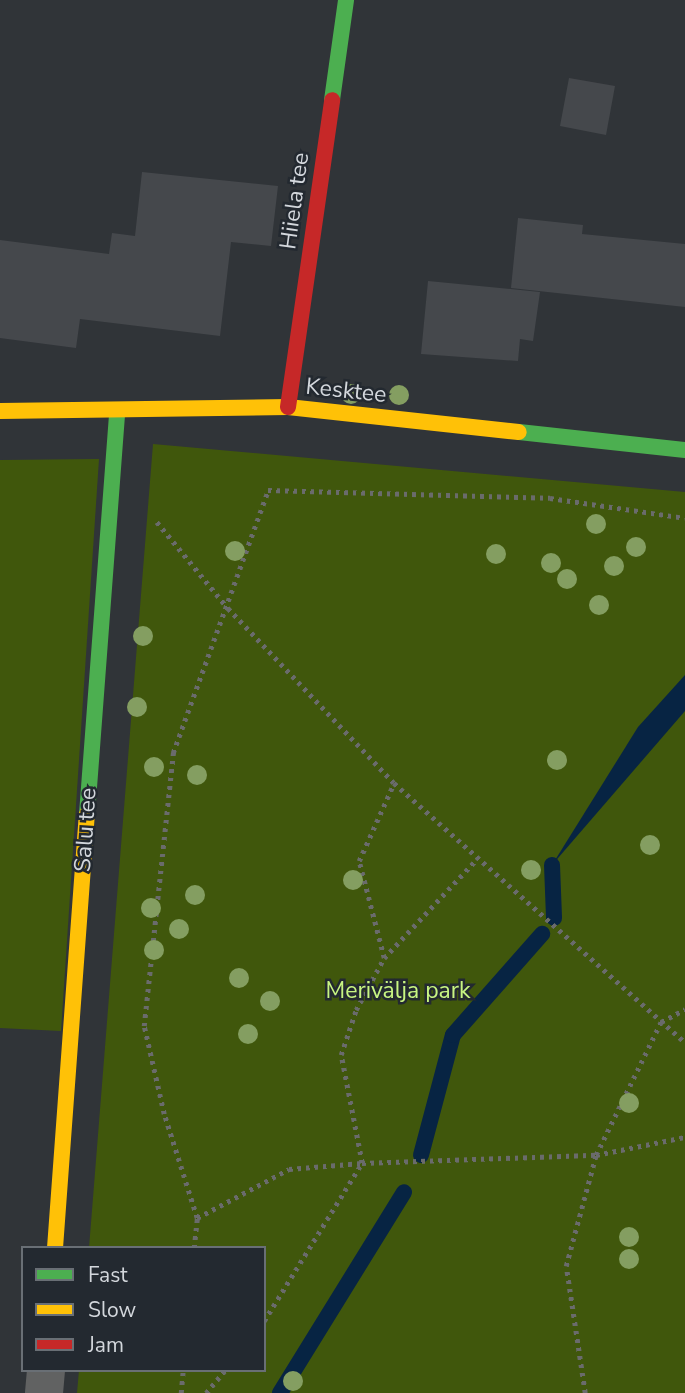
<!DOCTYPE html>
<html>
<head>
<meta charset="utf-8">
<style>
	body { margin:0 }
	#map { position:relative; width:685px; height:1393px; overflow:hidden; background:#303438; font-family:"Nunito Sans",sans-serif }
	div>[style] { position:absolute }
	.green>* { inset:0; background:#40570c }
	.water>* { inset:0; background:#072443 }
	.stream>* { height:16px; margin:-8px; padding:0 8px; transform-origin:8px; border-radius:8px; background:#072443 }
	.building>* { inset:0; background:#45484c }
	.path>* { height:4.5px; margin-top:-2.25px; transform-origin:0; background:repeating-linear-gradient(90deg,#6a6b6c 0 3.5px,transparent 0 8.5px) }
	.street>* { height:38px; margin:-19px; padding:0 19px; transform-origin:19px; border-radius:19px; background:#616262 }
	.fast>* { height:16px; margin:-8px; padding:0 8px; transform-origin:8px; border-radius:8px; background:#4caf50 }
	.slow>* { height:16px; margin:-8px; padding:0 8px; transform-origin:8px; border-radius:8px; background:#ffc107 }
	.jam>* { height:16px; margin:-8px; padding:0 8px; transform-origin:8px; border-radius:8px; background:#c62828 }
	.trees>* { width:20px; height:20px; margin:-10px; border-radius:50%; background:#849e61 }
	span { translate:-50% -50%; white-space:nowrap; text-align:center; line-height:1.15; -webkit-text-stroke:5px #232930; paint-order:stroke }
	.street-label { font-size:23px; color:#d3d7dc }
	.park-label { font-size:23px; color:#c8f582 }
	.legend { position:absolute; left:21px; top:1246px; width:245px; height:126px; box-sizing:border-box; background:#232930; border:2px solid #696f75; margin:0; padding:9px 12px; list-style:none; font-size:21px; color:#d3d7dc }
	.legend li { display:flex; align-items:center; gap:14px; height:35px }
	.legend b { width:35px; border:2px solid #696f75 }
</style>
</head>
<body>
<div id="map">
	<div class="green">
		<div style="clip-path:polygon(153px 444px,685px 492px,685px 1393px,77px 1393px,79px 1370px,264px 1370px,264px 1248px,89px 1248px)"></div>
		<div style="clip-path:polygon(99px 459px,61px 1031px,0 1028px,0 460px)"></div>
	</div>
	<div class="water">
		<div style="clip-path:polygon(685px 675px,685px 711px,552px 865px,638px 727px)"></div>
	</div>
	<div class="stream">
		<div style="left:552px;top:865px;width:53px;rotate:87.8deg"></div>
		<div style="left:421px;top:1155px;width:124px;rotate:-75.1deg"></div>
		<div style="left:453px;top:1035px;width:135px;rotate:-48.6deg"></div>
		<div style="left:280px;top:1393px;width:236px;rotate:-58.3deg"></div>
	</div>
	<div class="building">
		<div style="clip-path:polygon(569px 78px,615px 86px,606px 135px,560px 126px)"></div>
		<div style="clip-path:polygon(142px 172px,278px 186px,271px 246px,231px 242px,220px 336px,80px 319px,76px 348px,0 338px,0 240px,109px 254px,112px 233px,135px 236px)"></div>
		<div style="clip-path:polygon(518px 218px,583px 225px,582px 234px,685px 244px,685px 307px,511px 288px)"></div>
		<div style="clip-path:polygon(428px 281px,540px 292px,533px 341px,520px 339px,518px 361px,421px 354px)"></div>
	</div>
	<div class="path">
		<div style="left:157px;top:522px;width:112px;rotate:50.5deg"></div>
		<div style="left:228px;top:608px;width:241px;rotate:46.5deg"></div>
		<div style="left:384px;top:958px;width:100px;rotate:-104.5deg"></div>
		<div style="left:359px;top:861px;width:85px;rotate:-65.8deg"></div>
		<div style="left:394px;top:783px;width:390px;rotate:41.7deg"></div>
		<div style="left:197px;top:1218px;width:104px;rotate:-28deg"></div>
		<div style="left:289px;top:1169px;width:73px;rotate:-4.7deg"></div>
		<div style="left:362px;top:1163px;width:110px;rotate:-101deg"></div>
		<div style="left:341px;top:1055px;width:47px;rotate:-71.6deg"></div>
		<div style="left:356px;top:1010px;width:59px;rotate:-61.7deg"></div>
		<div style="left:384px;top:958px;width:136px;rotate:-46.8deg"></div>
		<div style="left:194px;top:1248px;width:30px;rotate:-84deg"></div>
		<div style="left:197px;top:1218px;width:109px;rotate:-107.6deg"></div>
		<div style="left:164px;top:1114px;width:90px;rotate:-102.8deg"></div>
		<div style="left:144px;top:1026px;width:275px;rotate:-83.9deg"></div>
		<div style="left:173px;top:753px;width:280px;rotate:-70.1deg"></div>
		<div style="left:268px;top:490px;width:282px;rotate:1.6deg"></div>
		<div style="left:550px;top:498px;width:136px;rotate:8.4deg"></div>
		<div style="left:264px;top:1321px;width:186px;rotate:-58.2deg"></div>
		<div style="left:362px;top:1163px;width:234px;rotate:-2deg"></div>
		<div style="left:596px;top:1155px;width:148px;rotate:-64deg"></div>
		<div style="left:661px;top:1022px;width:27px;rotate:-28deg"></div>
		<div style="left:181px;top:1393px;width:23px;rotate:-85deg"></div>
		<div style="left:206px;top:1393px;width:30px;rotate:-50deg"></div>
		<div style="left:585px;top:1393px;width:128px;rotate:-98.5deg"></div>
		<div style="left:566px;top:1266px;width:115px;rotate:-74.9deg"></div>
		<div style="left:596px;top:1155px;width:91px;rotate:-11.4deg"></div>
	</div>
	<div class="street">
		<div style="left:44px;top:1393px;width:23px;rotate:-85deg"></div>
	</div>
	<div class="fast">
		<div style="left:332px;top:100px;width:101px;rotate:-82deg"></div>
		<div style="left:519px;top:432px;width:167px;rotate:6.2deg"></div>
		<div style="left:87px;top:814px;width:403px;rotate:-85.7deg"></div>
	</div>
	<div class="slow">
		<div style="left:0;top:411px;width:288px;rotate:-0.8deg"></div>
		<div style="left:288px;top:407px;width:232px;rotate:6.2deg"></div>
		<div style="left:55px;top:1248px;width:435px;rotate:-85.8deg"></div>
	</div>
	<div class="jam">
		<div style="left:288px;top:407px;width:310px;rotate:-81.8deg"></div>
	</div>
	<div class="trees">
		<div style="left:351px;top:394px"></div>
		<div style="left:399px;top:395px"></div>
		<div style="left:596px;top:524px"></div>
		<div style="left:636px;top:547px"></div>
		<div style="left:235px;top:551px"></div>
		<div style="left:496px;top:554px"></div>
		<div style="left:551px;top:563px"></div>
		<div style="left:614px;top:566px"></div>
		<div style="left:567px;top:579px"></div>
		<div style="left:599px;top:605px"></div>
		<div style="left:143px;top:636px"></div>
		<div style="left:137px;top:707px"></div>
		<div style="left:557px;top:760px"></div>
		<div style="left:154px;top:767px"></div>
		<div style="left:197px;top:775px"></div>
		<div style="left:650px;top:845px"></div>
		<div style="left:531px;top:870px"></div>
		<div style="left:353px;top:880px"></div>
		<div style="left:195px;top:895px"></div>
		<div style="left:151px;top:908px"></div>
		<div style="left:179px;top:929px"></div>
		<div style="left:154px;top:950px"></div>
		<div style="left:239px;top:978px"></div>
		<div style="left:270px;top:1001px"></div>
		<div style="left:248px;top:1034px"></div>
		<div style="left:629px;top:1103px"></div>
		<div style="left:629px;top:1237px"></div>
		<div style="left:629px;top:1259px"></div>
		<div style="left:293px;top:1381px"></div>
	</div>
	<div class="street-label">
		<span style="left:295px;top:201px;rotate:-82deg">Hiiela tee</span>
		<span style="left:346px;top:391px;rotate:6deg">Kesktee</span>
		<span style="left:86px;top:830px;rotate:-86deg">Salu tee</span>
	</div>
	<div class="park-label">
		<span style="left:398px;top:991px">Merivälja park</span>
	</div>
	<ul class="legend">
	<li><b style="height:9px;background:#4caf50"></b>Fast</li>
	<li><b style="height:9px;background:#ffc107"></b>Slow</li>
	<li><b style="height:9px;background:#c62828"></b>Jam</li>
	</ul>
</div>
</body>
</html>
